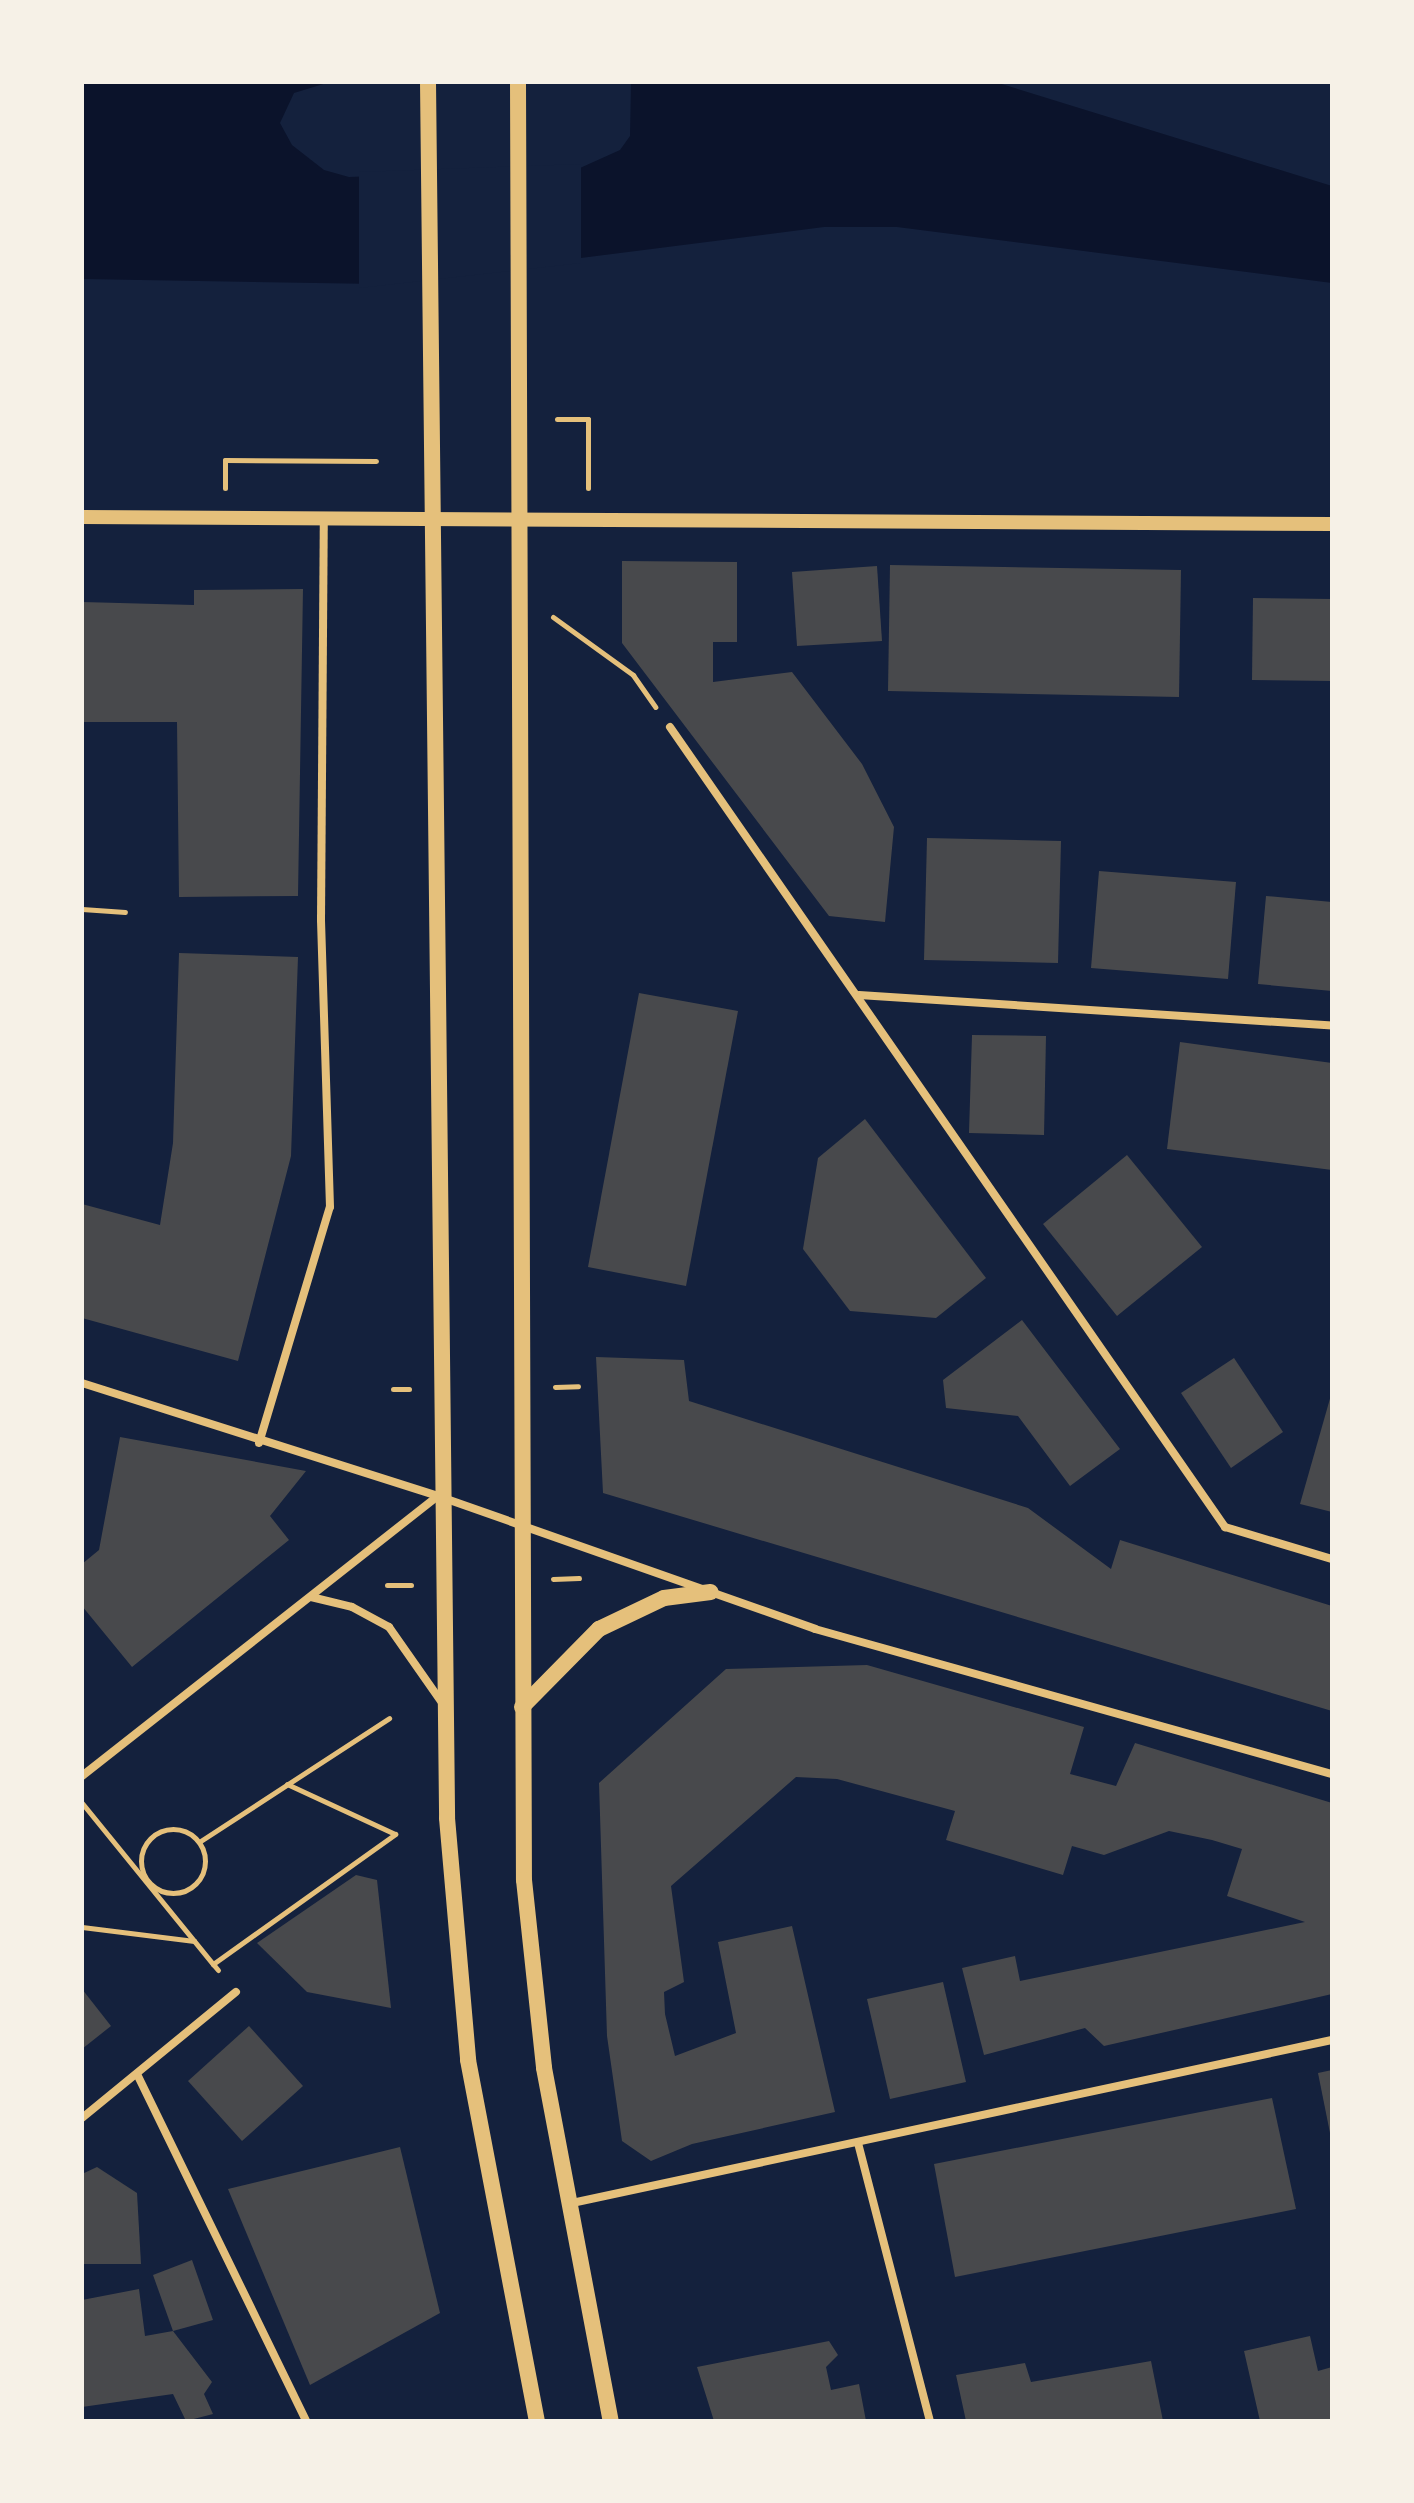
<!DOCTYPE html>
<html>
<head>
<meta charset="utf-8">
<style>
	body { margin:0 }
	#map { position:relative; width:1414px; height:2503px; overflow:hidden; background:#14213d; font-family:"Fira Sans",sans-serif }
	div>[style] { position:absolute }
	.water>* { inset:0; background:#0b132b }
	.pier>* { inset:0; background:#14213d }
	.building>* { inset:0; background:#48494c }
	.path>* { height:5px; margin:-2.5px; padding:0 2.5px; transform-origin:2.5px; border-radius:2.5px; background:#e5c07b }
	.path>.ring { margin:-2.5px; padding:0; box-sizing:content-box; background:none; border:5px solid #e5c07b; border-radius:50% }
	.minor>* { height:8px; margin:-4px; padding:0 4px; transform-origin:4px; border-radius:4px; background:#e5c07b }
	.tertiary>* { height:14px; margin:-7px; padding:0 7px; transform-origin:7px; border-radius:7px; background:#e5c07b }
	.secondary>* { height:16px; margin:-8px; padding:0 8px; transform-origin:8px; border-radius:8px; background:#e5c07b }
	span { translate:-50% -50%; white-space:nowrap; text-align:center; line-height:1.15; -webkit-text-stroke:7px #f6f1e7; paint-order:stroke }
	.frame { position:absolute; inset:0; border:84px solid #f6f1e7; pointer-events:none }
</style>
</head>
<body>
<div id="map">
	<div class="water">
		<div style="clip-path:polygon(82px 82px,330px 82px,294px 93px,280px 123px,292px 145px,324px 170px,349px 177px,580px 168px,620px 150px,630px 136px,631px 82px,995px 82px,1332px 186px,1332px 283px,897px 227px,824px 227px,377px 284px,82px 279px)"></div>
	</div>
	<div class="pier">
		<div style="clip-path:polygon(581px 164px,581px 263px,359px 288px,359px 172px)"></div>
	</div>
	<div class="building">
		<div style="clip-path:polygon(622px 561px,737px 562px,737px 642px,713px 642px,713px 682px,792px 672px,862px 764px,894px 827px,885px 922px,829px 916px,622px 643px)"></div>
		<div style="clip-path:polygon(890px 565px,1181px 570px,1179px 697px,888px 691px)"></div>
		<div style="clip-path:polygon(877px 566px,882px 641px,797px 646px,792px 572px)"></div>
		<div style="clip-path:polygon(303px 589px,298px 896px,179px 897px,177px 722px,82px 722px,82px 602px,194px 605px,194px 590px)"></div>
		<div style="clip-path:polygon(1253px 598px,1332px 599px,1332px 681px,1252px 680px)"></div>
		<div style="clip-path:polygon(927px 838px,1061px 841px,1058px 963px,924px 960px)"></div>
		<div style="clip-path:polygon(1099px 871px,1236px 882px,1228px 979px,1091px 968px)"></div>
		<div style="clip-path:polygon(1266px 896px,1332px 902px,1332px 991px,1258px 984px)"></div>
		<div style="clip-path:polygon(179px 953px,298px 957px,291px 1156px,238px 1361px,82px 1318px,82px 1204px,160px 1225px,173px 1143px)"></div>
		<div style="clip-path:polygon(639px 993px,738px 1011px,686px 1286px,588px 1267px)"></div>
		<div style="clip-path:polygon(972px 1035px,1046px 1036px,1044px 1135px,969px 1133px)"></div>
		<div style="clip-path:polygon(1180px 1042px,1332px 1063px,1332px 1170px,1167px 1149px)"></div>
		<div style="clip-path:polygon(865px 1119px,986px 1278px,936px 1318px,850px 1311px,803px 1249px,818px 1158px)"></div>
		<div style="clip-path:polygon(1127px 1155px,1202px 1247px,1117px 1316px,1043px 1224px)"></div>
		<div style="clip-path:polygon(1022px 1320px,1120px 1449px,1070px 1486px,1018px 1416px,946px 1408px,943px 1380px)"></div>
		<div style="clip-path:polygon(596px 1357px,684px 1360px,689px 1401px,1028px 1508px,1111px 1569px,1120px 1540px,1332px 1606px,1332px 1711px,603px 1493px)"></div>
		<div style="clip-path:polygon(1234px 1358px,1283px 1432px,1231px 1468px,1181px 1393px)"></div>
		<div style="clip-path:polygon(1331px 1395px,1332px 1395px,1332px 1512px,1300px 1504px)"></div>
		<div style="clip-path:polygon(120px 1437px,306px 1471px,270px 1516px,289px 1540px,132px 1667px,82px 1606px,82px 1564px,99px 1550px)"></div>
		<div style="clip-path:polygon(867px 1665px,1084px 1727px,1070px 1774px,1116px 1786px,1135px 1743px,1332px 1803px,1332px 1994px,1104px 2046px,1085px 2028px,984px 2055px,962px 1968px,1015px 1956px,1020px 1981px,1305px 1922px,1227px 1896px,1242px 1849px,1212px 1840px,1169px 1831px,1104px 1855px,1072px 1846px,1063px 1875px,946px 1840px,955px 1811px,837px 1779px,796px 1777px,671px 1886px,684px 1982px,664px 1992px,665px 2014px,675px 2056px,736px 2033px,718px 1942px,792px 1926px,835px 2112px,692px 2144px,651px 2161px,622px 2141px,607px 2036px,599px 1783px,726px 1669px)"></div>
		<div style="clip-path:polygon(356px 1875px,377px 1880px,391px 2008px,307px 1992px,257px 1943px)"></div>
		<div style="clip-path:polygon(943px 1982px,966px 2082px,890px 2099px,867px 1999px)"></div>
		<div style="clip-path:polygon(82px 1989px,111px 2026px,82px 2049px)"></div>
		<div style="clip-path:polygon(249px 2026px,303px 2086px,242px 2141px,188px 2081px)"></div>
		<div style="clip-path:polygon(1332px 2070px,1332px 2137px,1331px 2138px,1318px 2073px)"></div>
		<div style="clip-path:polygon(1272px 2098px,1296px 2209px,955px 2277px,934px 2164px)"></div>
		<div style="clip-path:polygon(400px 2147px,440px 2313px,310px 2385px,228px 2189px)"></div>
		<div style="clip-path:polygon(97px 2167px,137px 2193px,141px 2264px,82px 2264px,82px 2174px)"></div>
		<div style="clip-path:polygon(192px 2260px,213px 2320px,173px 2331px,153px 2275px)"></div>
		<div style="clip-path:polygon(139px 2289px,145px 2336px,173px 2331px,212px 2382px,204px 2394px,213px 2414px,186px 2421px,173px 2394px,82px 2407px,82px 2300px)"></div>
		<div style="clip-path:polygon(1310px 2336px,1318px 2371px,1332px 2367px,1332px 2421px,1260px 2421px,1244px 2351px)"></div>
		<div style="clip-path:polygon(829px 2341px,838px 2355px,826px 2367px,831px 2390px,859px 2384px,866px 2421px,714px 2421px,697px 2367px)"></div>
		<div style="clip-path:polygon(1151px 2361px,1163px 2421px,966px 2421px,956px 2375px,1025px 2363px,1031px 2382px)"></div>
	</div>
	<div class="path">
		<div style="left:557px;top:419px;width:31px"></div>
		<div style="left:588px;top:419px;width:69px;rotate:90deg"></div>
		<div style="left:225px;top:488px;width:28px;rotate:-90deg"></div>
		<div style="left:225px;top:460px;width:151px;rotate:0.4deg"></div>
		<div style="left:553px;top:617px;width:99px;rotate:35.9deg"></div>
		<div style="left:633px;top:675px;width:39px;rotate:55deg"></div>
		<div style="left:82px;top:909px;width:43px;rotate:4deg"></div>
		<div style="left:555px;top:1387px;width:23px;rotate:-2deg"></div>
		<div style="left:393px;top:1389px;width:16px"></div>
		<div style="left:553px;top:1579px;width:26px;rotate:-2deg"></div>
		<div style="left:387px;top:1585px;width:24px"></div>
		<div style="left:82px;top:1803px;width:208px;rotate:50.9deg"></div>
		<div class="ring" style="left:141px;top:1829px;width:59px;height:59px"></div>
		<div style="left:199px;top:1842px;width:227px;rotate:-33.1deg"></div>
		<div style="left:82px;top:1927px;width:113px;rotate:7.1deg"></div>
		<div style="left:218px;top:1970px;width:8px;rotate:-130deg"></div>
		<div style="left:213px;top:1964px;width:224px;rotate:-35.5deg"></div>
		<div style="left:395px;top:1834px;width:119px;rotate:-155.2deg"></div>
	</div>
	<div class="minor">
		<div style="left:670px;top:727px;width:974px;rotate:55.25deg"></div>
		<div style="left:1225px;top:1527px;width:112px;rotate:16.7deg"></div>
		<div style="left:859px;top:995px;width:474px;rotate:3.7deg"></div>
		<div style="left:82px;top:1383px;width:374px;rotate:17.6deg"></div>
		<div style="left:438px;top:1496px;width:400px;rotate:19.4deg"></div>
		<div style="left:815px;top:1629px;width:537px;rotate:15.67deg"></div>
		<div style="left:259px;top:1443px;width:246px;rotate:-73.3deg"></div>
		<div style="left:330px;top:1207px;width:287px;rotate:-91.8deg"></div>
		<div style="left:321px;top:920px;width:402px;rotate:-89.6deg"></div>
		<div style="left:311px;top:1597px;width:42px;rotate:13.7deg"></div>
		<div style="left:352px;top:1607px;width:42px;rotate:28.4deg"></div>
		<div style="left:389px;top:1627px;width:94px;rotate:55deg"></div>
		<div style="left:82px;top:1776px;width:453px;rotate:-38.2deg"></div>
		<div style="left:137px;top:2074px;width:386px;rotate:64deg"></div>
		<div style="left:82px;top:2118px;width:199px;rotate:-39.3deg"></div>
		<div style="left:858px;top:2143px;width:287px;rotate:75.5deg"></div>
		<div style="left:572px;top:2203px;width:777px;rotate:-12.11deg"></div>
	</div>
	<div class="tertiary">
		<div style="left:82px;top:517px;width:1250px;rotate:0.32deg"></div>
	</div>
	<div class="secondary">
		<div style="left:428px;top:82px;width:1736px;rotate:89.37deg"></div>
		<div style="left:447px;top:1818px;width:243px;rotate:85deg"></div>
		<div style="left:468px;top:2060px;width:368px;rotate:79.2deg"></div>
		<div style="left:518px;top:82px;width:1798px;rotate:89.81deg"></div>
		<div style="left:524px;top:1880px;width:189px;rotate:83.9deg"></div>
		<div style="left:544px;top:2068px;width:359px;rotate:79.3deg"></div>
		<div style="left:522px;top:1707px;width:110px;rotate:-45.4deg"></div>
		<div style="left:599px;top:1629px;width:72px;rotate:-25.5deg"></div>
		<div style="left:664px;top:1598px;width:47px;rotate:-7.3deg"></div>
	</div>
	<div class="frame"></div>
</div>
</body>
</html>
